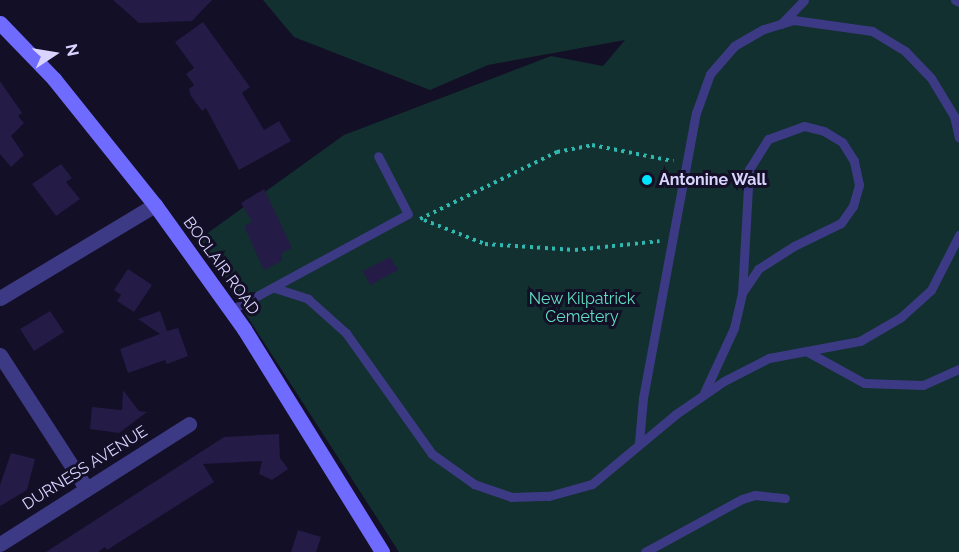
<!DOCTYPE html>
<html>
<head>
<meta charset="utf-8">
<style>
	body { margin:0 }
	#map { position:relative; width:959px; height:552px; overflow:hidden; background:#130f26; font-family:Raleway,sans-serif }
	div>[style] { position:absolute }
	.green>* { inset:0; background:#12302f }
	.building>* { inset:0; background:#241b47 }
	.path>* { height:4px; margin-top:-2px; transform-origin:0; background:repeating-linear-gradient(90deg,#2fb8b0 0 3px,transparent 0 7.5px) }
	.service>* { height:9px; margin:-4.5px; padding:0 4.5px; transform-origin:4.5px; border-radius:4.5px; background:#3d3a85 }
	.minor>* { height:15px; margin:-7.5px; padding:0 7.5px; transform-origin:7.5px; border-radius:7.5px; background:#3d3a85 }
	.tertiary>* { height:15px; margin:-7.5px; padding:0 7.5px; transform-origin:7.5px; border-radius:7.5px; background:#3d3a85 }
	.secondary>* { height:15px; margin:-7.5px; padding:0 7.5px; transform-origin:7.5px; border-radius:7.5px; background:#6f6bff }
	.dots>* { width:16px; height:16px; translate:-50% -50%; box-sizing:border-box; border:3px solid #130f26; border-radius:50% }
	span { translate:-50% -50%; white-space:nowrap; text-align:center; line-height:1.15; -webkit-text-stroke:6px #130f26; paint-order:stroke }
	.poi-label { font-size:16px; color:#d9d4ff; font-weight:700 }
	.left { translate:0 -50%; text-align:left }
	.street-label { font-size:16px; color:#d9d4ff }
	.park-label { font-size:16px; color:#5fe0c0 }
	.north { position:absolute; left:24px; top:24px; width:60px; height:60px; -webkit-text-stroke:4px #130f26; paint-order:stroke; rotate:78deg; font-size:16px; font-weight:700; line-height:24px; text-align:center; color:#d9d4ff }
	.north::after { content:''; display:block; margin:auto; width:21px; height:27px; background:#d9d4ff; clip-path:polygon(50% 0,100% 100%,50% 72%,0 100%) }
</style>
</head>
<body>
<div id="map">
	<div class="green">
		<div style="clip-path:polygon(263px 0,959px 0,959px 552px,399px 552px,198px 240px,344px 135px,551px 56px,603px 66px,625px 40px,488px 65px,430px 90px,294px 37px)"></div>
	</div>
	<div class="building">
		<div style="clip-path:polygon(113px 0,212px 0,192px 21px,139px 23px)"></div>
		<div style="clip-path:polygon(203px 22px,250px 87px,242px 93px,264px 130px,279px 121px,291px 141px,239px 170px,206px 108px,202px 111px,191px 96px,189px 89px,194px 85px,186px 74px,194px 68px,175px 42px)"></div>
		<div style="clip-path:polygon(0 81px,22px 113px,18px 116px,24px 123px,11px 136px,24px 155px,11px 167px,0 154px)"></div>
		<div style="clip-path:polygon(61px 164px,72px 178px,66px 182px,80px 199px,56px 216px,32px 184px)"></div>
		<div style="clip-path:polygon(264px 189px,292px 248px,282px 253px,282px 261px,264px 270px,244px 226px,252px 222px,241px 203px)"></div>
		<div style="clip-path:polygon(390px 257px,398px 270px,370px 285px,363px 271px)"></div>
		<div style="clip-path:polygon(128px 269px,152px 285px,134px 312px,117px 301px,121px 295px,114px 290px)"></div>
		<div style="clip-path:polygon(50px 311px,64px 332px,34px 351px,20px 329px)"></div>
		<div style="clip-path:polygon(160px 311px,167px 331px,178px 328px,188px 356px,167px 364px,165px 360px,128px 373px,120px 349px,160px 334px,138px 319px)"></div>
		<div style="clip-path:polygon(123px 390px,139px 411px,147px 412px,119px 433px,90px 429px,92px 407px,122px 410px)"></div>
		<div style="clip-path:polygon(279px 434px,280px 458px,288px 469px,272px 480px,259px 474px,262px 461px,203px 464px,214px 482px,107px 550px,105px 547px,98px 552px,46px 552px,224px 437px)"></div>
		<div style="clip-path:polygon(11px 453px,35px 459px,27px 490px,0 506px,0 485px)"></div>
		<div style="clip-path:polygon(298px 530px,321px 537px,316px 552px,291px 552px)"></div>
	</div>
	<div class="path">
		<div style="left:420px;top:219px;width:153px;rotate:-26.1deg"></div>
		<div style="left:557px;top:152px;width:36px;rotate:-11deg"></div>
		<div style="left:592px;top:145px;width:83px;rotate:11.2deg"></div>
		<div style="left:424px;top:220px;width:66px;rotate:21.5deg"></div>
		<div style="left:485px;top:244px;width:90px;rotate:3.8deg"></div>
		<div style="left:575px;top:250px;width:85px;rotate:-6deg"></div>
	</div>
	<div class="service">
		<div style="left:955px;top:0;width:4px;rotate:27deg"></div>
		<div style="left:781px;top:24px;width:33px;rotate:-46deg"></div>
		<div style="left:275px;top:288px;width:35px;rotate:18deg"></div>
		<div style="left:308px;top:299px;width:51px;rotate:41.8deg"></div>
		<div style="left:346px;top:333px;width:148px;rotate:54.6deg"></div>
		<div style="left:432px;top:454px;width:52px;rotate:35.5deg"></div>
		<div style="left:474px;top:484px;width:39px;rotate:19deg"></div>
		<div style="left:511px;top:497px;width:38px;rotate:-2deg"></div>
		<div style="left:549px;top:496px;width:45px;rotate:-15.6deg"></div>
		<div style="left:592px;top:484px;width:109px;rotate:-39.8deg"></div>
		<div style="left:676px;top:414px;width:58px;rotate:-34.5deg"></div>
		<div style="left:724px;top:381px;width:51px;rotate:-27.1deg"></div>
		<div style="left:769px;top:358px;width:93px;rotate:-10.6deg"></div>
		<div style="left:860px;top:341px;width:48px;rotate:-30.3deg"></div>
		<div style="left:901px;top:317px;width:40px;rotate:-42deg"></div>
		<div style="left:931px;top:290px;width:62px;rotate:-63deg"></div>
		<div style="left:231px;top:310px;width:201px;rotate:-28.5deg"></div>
		<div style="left:408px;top:214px;width:65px;rotate:-117.3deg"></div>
		<div style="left:806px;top:351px;width:66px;rotate:28.9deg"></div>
		<div style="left:864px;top:383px;width:59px;rotate:1.9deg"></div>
		<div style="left:923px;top:385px;width:39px;rotate:-24deg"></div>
		<div style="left:704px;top:393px;width:72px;rotate:-65.2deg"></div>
		<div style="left:734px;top:328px;width:36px;rotate:-77deg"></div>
		<div style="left:742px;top:293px;width:29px;rotate:-56deg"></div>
		<div style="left:758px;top:269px;width:43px;rotate:-32.6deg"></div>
		<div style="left:794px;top:246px;width:52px;rotate:-26.1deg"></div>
		<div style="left:841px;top:223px;width:21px;rotate:-55deg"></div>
		<div style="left:853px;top:206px;width:22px;rotate:-74deg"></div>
		<div style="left:859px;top:185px;width:25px;rotate:-102deg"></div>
		<div style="left:854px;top:161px;width:22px;rotate:-122deg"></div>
		<div style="left:842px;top:142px;width:21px;rotate:-149deg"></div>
		<div style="left:824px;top:131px;width:21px;rotate:-166deg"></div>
		<div style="left:804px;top:126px;width:38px;rotate:160deg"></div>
		<div style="left:768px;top:139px;width:36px;rotate:122deg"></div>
		<div style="left:749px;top:169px;width:124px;rotate:93.2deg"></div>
		<div style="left:639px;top:442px;width:44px;rotate:-84.8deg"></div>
		<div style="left:643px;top:398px;width:290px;rotate:-79.5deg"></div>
		<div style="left:696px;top:113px;width:41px;rotate:-70.3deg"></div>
		<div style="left:710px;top:74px;width:37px;rotate:-49deg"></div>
		<div style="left:734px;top:46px;width:34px;rotate:-30deg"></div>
		<div style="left:764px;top:29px;width:31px;rotate:-17deg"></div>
		<div style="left:794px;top:20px;width:79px;rotate:8deg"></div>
		<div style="left:872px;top:31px;width:39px;rotate:31deg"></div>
		<div style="left:905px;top:51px;width:37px;rotate:46deg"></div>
		<div style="left:931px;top:78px;width:44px;rotate:58.8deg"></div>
		<div style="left:954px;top:116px;width:22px;rotate:77deg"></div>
		<div style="left:645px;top:552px;width:111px;rotate:-28.7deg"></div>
		<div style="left:742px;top:499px;width:14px;rotate:-17deg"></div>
		<div style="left:755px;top:495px;width:30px;rotate:6deg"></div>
	</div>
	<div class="minor">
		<div style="left:0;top:355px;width:158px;rotate:57.1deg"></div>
		<div style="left:0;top:544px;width:224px;rotate:-32.4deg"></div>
	</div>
	<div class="tertiary">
		<div style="left:0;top:298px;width:181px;rotate:-31deg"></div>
	</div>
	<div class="secondary">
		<div style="left:0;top:23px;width:78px;rotate:46deg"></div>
		<div style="left:54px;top:79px;width:161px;rotate:51.3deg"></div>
		<div style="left:155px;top:205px;width:153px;rotate:54.3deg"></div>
		<div style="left:244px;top:329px;width:262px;rotate:58.2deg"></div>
	</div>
	<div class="dots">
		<div style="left:647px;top:180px;background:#00e5ff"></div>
	</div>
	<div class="poi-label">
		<span class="left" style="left:659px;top:180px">Antonine Wall</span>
	</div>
	<div class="street-label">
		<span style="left:221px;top:266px;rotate:54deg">BOCLAIR ROAD</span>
		<span style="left:85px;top:468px;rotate:-32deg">DURNESS AVENUE</span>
	</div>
	<div class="park-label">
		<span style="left:582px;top:308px">New Kilpatrick<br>Cemetery</span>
	</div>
	<div class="north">N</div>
</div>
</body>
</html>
